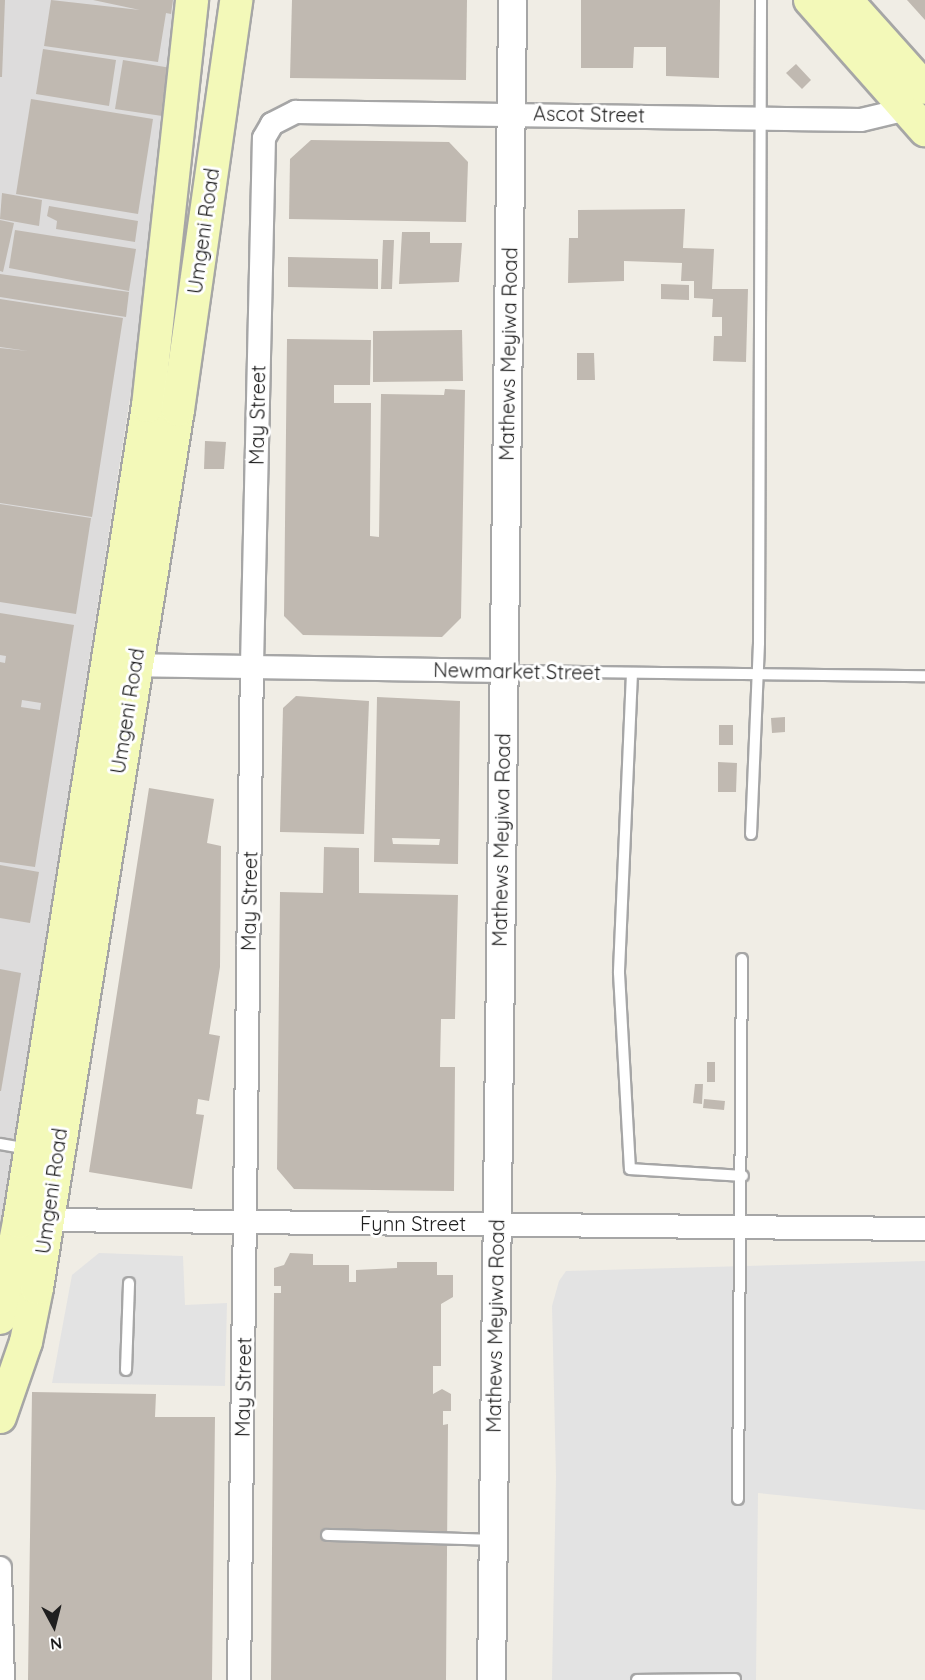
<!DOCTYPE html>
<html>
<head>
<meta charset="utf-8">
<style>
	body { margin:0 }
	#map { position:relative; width:925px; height:1680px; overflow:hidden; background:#f0ede5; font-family:Quicksand,sans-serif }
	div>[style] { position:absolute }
	.residential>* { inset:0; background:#dddcdc }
	.parking>* { inset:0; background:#e3e3e3 }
	.building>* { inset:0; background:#c0b9b1 }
	.roads { filter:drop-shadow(2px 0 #a6a6a6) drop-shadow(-2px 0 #a6a6a6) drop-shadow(0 2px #a6a6a6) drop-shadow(0 -2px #a6a6a6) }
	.service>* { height:10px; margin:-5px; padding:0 5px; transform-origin:5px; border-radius:5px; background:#fff }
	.minor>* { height:22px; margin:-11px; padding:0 11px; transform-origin:11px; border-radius:11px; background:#fff }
	.tertiary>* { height:27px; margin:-13.5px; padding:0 13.5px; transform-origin:13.5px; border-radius:13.5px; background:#fff }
	.secondary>* { height:32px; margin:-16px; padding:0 16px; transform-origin:16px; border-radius:16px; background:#f3f9b9 }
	span { translate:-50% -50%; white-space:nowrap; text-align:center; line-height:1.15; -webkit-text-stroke:6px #fff; paint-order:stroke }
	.street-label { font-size:20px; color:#1f1f1f }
	.north { position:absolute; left:24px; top:1596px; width:60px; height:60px; -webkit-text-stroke:4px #fff; paint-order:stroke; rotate:173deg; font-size:16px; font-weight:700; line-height:24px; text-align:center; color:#1f1f1f }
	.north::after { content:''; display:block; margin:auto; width:21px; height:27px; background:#1f1f1f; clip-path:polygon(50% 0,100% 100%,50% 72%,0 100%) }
</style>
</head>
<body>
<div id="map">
	<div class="residential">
		<div style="clip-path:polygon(0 0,192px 0,0 1232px)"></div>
	</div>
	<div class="parking">
		<div style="clip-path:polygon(99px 1253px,183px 1256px,185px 1305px,227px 1303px,225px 1386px,52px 1383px,72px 1275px)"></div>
		<div style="clip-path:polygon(925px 1261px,925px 1510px,758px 1493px,756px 1680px,552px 1680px,556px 1476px,552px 1306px,559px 1281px,566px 1271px)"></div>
	</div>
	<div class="building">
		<div style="clip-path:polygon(0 0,5px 0,2px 77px,0 77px)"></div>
		<div style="clip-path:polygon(51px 0,140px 10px,93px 0,173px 0,171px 14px,166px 13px,158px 62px,44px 46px)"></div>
		<div style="clip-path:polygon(292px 0,467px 0,466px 80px,290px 78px)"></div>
		<div style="clip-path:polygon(581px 0,720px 0,719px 78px,666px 76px,666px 47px,634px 47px,633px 68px,581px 68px)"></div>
		<div style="clip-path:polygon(907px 0,925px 0,925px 20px)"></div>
		<div style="clip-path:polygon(43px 49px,116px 60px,109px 106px,36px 94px)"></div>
		<div style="clip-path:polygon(123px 60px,177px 69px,169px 117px,115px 109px)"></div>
		<div style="clip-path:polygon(796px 64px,811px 80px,802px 89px,786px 73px)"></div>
		<div style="clip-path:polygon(31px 99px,153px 119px,138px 214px,16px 194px)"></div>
		<div style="clip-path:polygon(311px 140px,449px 142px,468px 162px,466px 222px,289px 219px,290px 159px)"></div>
		<div style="clip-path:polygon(2px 193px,42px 200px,39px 226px,0 219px)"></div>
		<div style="clip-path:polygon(49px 206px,138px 221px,135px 242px,56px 229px,57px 221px,47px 216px)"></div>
		<div style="clip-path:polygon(685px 209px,683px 248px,714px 249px,712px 289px,748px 289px,746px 362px,713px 361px,714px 336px,722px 336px,722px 317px,712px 317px,713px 299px,694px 298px,694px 281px,681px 281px,682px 263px,624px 261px,624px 281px,568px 283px,569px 238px,578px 238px,578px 210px)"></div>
		<div style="clip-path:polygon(0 220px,14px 223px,3px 272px,0 271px)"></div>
		<div style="clip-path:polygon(15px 230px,136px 249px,129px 291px,9px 268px)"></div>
		<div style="clip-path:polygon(402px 232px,430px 232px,430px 243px,462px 243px,459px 282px,399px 284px)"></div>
		<div style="clip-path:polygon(383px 240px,394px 240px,392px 289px,381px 289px)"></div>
		<div style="clip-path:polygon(288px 257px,378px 259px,378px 289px,288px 287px)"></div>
		<div style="clip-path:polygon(0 274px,129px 292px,126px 317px,0 297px)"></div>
		<div style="clip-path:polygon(661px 284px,689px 285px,689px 300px,661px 299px)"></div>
		<div style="clip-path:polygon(0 299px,123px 318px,92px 517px,0 503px,0 348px,28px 351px,0 347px)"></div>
		<div style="clip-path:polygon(462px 330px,463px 381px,373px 382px,373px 331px)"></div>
		<div style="clip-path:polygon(287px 339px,371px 340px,370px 385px,334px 385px,334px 403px,371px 403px,370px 536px,379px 537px,381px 394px,444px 395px,445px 389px,465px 390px,461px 618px,442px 637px,303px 635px,284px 616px)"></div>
		<div style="clip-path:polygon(577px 353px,594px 353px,595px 380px,577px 380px)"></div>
		<div style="clip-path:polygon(205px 441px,226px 442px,224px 469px,204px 469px)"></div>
		<div style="clip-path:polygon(0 504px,91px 518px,76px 614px,0 602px)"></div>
		<div style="clip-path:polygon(evenodd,0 613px,74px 625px,35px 867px,0 862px,0 662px,5px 663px,6px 656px,0 655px,0 613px,22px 700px,41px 703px,40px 710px,21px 707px,22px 700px)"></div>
		<div style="clip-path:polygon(296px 696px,369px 701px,364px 834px,280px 832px,283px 708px)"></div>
		<div style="clip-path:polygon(evenodd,377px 697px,460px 701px,458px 864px,374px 862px,377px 697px,392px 838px,440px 839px,439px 845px,393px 844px,392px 838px)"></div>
		<div style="clip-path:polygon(785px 717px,785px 732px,772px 733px,771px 718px)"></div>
		<div style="clip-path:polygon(719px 725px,733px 725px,733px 745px,719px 745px)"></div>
		<div style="clip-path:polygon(718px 762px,737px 763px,736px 792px,718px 792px)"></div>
		<div style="clip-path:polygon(149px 788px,214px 799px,207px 843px,221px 846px,220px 967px,209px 1034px,220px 1036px,209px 1101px,198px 1099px,196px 1114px,204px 1115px,192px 1189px,89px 1172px)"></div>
		<div style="clip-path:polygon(324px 847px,359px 848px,359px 893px,458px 895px,455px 1019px,441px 1019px,440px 1067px,455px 1067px,454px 1191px,294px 1189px,277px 1169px,280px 892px,323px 893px)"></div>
		<div style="clip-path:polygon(0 865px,39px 872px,30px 923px,0 918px)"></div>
		<div style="clip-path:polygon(0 969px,21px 973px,1px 1091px,0 1091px)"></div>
		<div style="clip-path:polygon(707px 1062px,715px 1062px,715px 1082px,707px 1082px)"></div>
		<div style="clip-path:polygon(695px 1084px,703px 1084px,702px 1104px,693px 1103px)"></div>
		<div style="clip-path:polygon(704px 1099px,725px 1101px,724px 1110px,703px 1108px)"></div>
		<div style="clip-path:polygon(290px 1253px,313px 1254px,313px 1265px,349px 1265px,349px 1282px,356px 1282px,356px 1270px,397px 1268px,397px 1262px,437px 1262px,437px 1275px,453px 1275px,453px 1297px,441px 1304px,441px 1366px,433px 1366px,433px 1394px,442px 1389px,451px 1394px,451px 1411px,443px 1411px,443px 1425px,448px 1424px,446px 1680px,271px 1680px,274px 1293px,281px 1293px,281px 1286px,274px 1286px,274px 1268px,284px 1265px)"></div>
		<div style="clip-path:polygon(32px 1392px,156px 1394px,155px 1417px,215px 1417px,212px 1680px,28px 1680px)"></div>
	</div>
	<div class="roads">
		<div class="service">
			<div style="left:505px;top:671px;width:420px;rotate:0.7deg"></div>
			<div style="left:632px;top:673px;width:300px;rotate:92.5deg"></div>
			<div style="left:619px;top:973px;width:196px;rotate:86.8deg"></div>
			<div style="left:630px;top:1169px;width:113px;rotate:3.5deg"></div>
			<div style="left:751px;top:834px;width:191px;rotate:-87.6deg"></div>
			<div style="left:759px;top:643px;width:643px;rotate:-89.82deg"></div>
			<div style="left:0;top:1144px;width:28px;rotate:10deg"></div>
			<div style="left:126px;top:1370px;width:87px;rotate:-88deg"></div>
			<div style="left:738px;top:1499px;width:540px;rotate:-89.58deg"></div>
			<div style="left:327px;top:1535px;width:165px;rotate:1.7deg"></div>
			<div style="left:637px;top:1680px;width:98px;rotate:-0.6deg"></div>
		</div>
		<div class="minor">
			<div style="left:124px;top:665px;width:380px;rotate:0.9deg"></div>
			<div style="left:46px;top:1220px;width:879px;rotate:0.59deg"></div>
			<div style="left:0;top:1568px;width:112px;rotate:88.5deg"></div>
			<div style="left:239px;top:1680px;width:1015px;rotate:-89.27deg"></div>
			<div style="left:252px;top:665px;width:527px;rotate:-88.7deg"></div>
			<div style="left:264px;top:138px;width:16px;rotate:-60deg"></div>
			<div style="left:272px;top:124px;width:27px;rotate:-27deg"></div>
			<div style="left:296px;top:112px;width:565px;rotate:0.81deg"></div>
			<div style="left:861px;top:120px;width:47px;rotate:-13.4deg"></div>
		</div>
		<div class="tertiary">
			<div style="left:491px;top:1680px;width:1680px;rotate:-89.28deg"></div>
		</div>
		<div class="secondary">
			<div style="left:810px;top:0;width:174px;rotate:48.5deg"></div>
			<div style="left:846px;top:0;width:118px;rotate:48.1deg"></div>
			<div style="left:0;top:1318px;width:98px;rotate:-78.8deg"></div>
			<div style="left:19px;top:1222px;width:826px;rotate:-81.02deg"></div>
			<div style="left:148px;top:406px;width:408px;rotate:-83.8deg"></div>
			<div style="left:0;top:1417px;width:79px;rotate:-70.9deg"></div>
			<div style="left:26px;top:1342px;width:55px;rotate:-78.5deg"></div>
			<div style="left:37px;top:1288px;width:889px;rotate:-80.88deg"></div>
			<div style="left:178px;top:410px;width:414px;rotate:-81.9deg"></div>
		</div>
	</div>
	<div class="street-label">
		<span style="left:589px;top:114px;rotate:1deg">Ascot Street</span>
		<span style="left:203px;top:231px;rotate:-82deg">Umgeni Road</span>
		<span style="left:508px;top:354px;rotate:-89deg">Mathews Meyiwa Road</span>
		<span style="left:257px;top:415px;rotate:-89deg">May Street</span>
		<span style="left:517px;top:671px;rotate:1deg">Newmarket Street</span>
		<span style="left:127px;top:711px;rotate:-81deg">Umgeni Road</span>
		<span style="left:501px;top:840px;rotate:-89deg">Mathews Meyiwa Road</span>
		<span style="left:249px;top:901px;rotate:-89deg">May Street</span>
		<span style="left:51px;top:1191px;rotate:-82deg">Umgeni Road</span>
		<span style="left:413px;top:1223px">Fynn Street</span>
		<span style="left:495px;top:1326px;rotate:-89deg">Mathews Meyiwa Road</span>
		<span style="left:243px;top:1387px;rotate:-89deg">May Street</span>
	</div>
	<div class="north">N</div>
</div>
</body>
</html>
